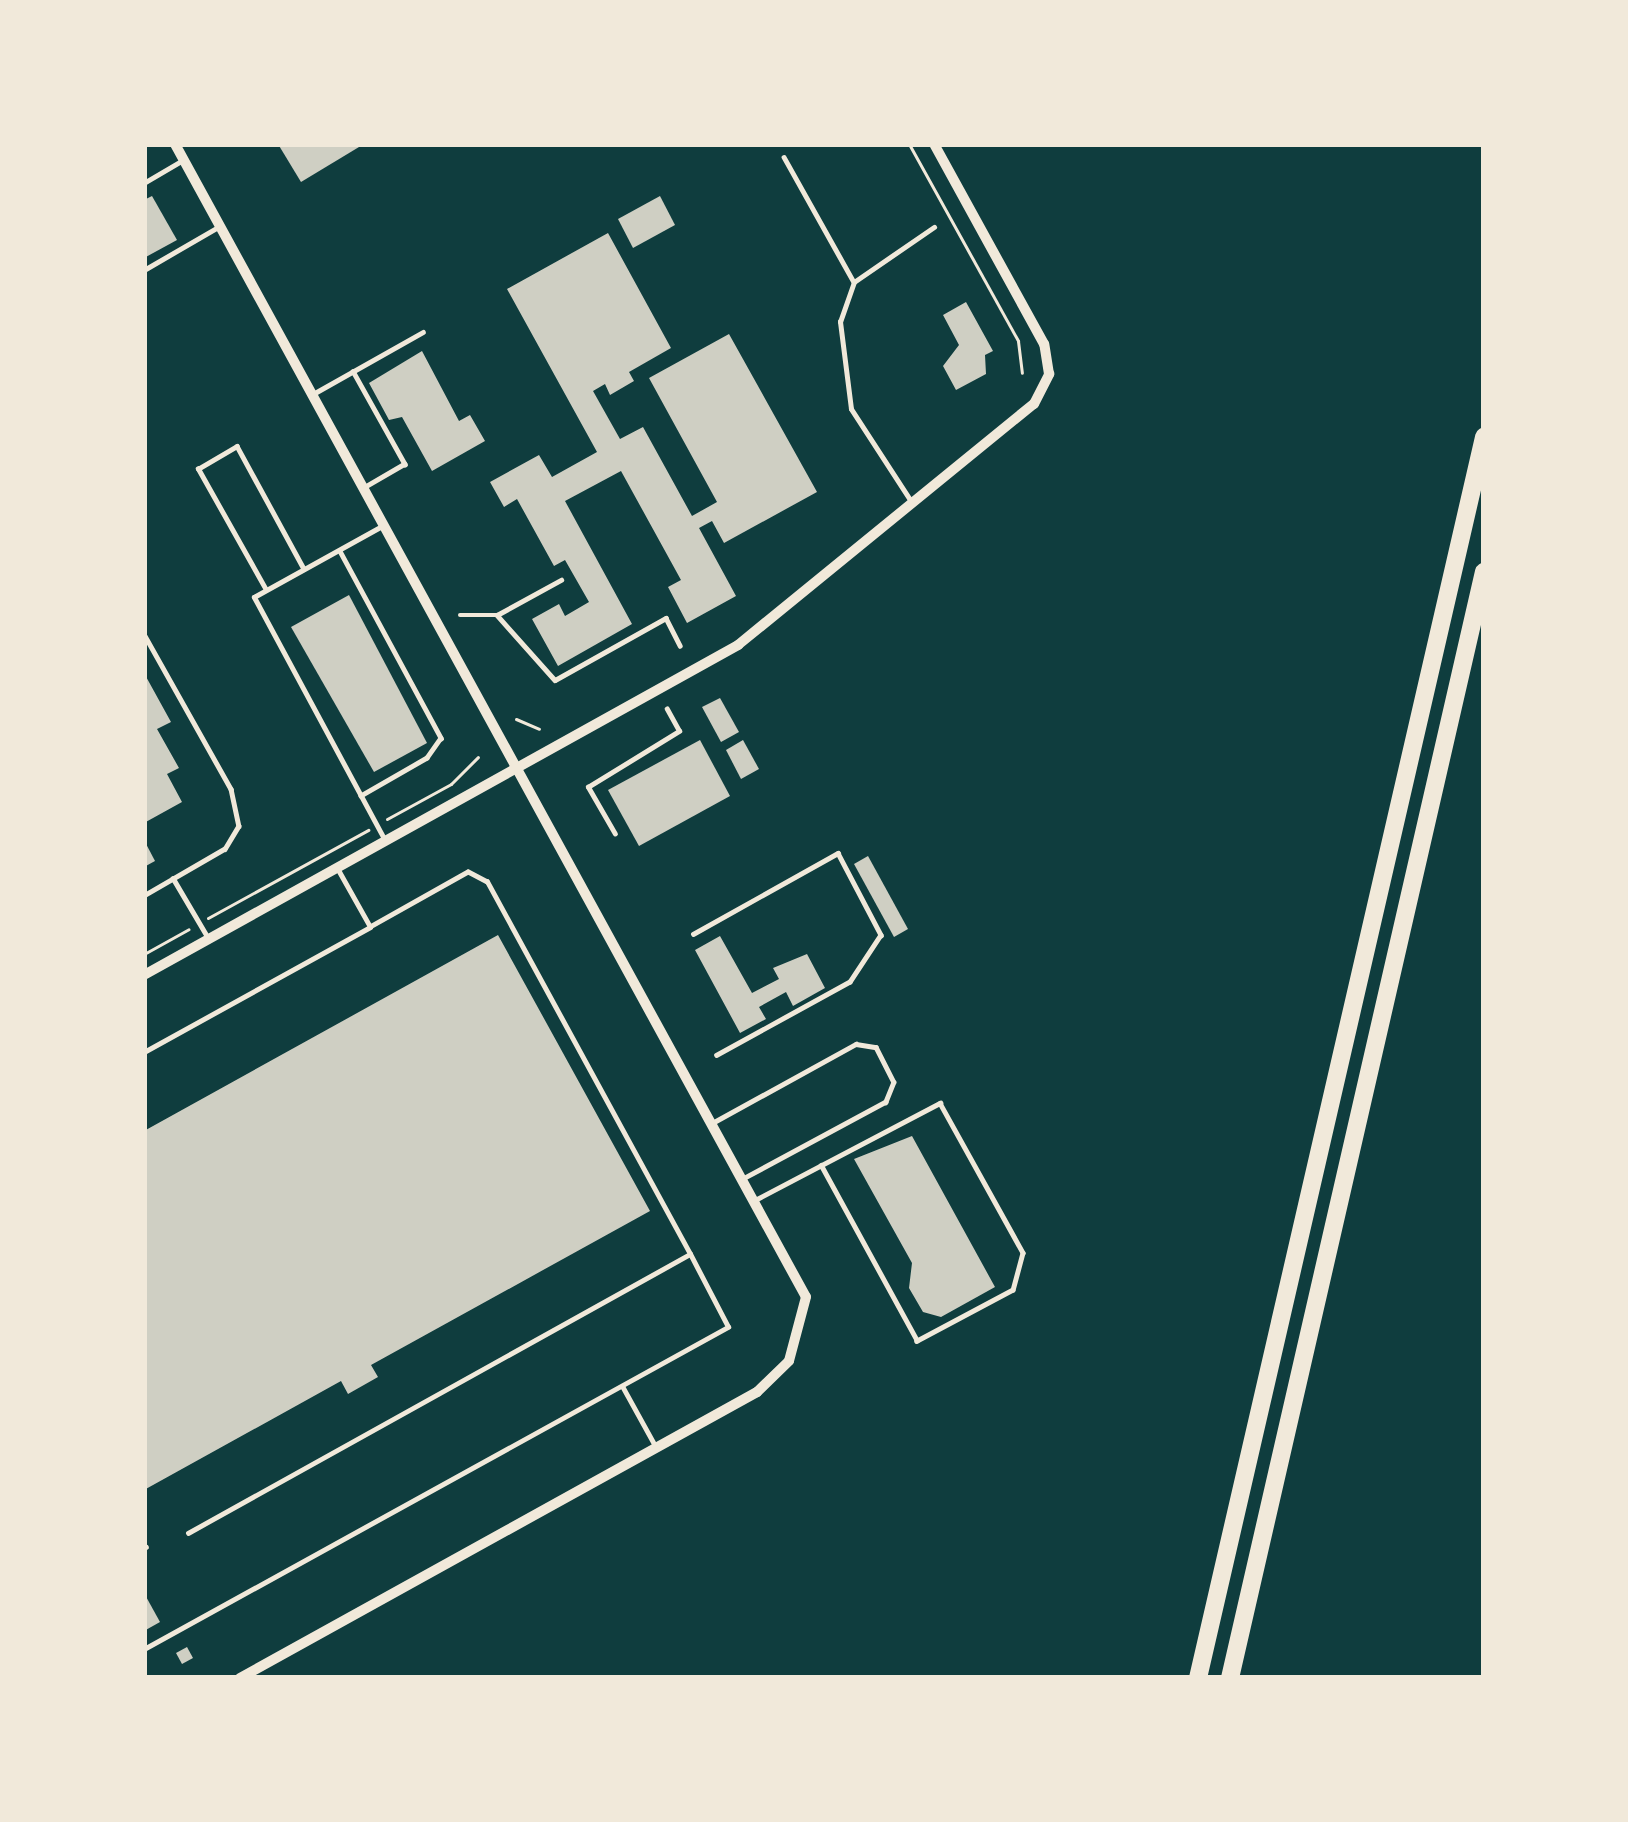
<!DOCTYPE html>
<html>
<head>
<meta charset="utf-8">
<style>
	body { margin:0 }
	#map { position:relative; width:1628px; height:1822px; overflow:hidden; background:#0f3d3e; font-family:"DM Sans",sans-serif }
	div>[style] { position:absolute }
	.building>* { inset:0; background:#cfcfc3 }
	.path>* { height:3px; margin:-1.5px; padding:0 1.5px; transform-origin:1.5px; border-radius:1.5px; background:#f1e9da }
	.service>* { height:4.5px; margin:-2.25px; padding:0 2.25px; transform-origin:2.25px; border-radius:2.25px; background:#f1e9da }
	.minor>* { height:10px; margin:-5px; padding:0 5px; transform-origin:5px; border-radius:5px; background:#f1e9da }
	.motorway>* { height:18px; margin:-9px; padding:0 9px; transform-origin:9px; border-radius:9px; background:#f1e9da }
	span { translate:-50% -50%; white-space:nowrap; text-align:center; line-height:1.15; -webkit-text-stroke:9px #f1e9da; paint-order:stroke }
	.frame { position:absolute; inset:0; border:147px solid #f1e9da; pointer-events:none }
</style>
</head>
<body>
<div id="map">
	<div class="building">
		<div style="clip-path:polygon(278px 144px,364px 144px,301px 182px)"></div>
		<div style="clip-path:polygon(152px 196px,177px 240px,144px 258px,144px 200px)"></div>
		<div style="clip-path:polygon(660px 196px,675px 225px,633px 248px,618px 219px)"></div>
		<div style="clip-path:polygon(608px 233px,671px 348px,629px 372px,634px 381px,610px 395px,605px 384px,593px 391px,620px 439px,643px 427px,692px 516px,717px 502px,649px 378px,729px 334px,817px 492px,724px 543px,712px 521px,699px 528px,736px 596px,687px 623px,668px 587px,681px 580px,621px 471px,565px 501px,632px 624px,558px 666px,532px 619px,559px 604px,565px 616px,589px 602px,565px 560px,554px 566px,517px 499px,504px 507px,490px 482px,539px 455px,552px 477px,597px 452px,507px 289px)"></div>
		<div style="clip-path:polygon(966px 302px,993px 351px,985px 355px,986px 374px,956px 390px,943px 366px,959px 345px,943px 315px)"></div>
		<div style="clip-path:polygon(422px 351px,459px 421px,470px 415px,485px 441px,432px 471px,402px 417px,389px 420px,369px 383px)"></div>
		<div style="clip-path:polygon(349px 595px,427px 743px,374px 772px,291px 627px)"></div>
		<div style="clip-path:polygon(144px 673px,171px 722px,157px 729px,179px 768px,167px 774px,182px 802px,144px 823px)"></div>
		<div style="clip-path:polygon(720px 698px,739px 732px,721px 742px,702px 707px)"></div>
		<div style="clip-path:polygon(700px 740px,730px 796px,639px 846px,608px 790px)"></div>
		<div style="clip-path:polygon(743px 740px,759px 769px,741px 779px,726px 750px)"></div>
		<div style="clip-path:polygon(144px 840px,155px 861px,144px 867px)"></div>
		<div style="clip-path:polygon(868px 856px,908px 929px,894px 937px,854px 864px)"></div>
		<div style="clip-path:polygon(498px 935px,650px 1211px,371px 1365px,378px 1377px,348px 1394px,341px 1381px,144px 1490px,144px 1131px)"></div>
		<div style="clip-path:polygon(720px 936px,752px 993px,779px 979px,773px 968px,807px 954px,825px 988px,793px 1006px,786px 992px,759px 1007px,766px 1019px,740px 1033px,695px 950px)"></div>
		<div style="clip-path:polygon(912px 1136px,995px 1287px,941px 1317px,923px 1312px,909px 1288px,912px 1263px,854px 1159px)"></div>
		<div style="clip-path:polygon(144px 1593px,160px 1622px,144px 1631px)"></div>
		<div style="clip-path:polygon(187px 1647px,193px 1658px,182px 1664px,176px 1653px)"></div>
	</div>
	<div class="path">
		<div style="left:909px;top:144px;width:225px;rotate:61deg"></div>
		<div style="left:1018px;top:341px;width:32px;rotate:83deg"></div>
		<div style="left:516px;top:719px;width:25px;rotate:23deg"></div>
		<div style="left:387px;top:819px;width:73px;rotate:-28.7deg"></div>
		<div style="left:451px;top:784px;width:38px;rotate:-45deg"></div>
		<div style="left:208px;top:918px;width:183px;rotate:-28.8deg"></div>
		<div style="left:144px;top:954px;width:51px;rotate:-29.1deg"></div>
	</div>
	<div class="service">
		<div style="left:784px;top:157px;width:143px;rotate:60.8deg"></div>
		<div style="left:144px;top:183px;width:45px;rotate:-30.5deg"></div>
		<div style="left:144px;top:270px;width:88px;rotate:-30.1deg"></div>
		<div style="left:353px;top:371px;width:107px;rotate:60.8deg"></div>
		<div style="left:405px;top:464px;width:44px;rotate:149.9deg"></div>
		<div style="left:313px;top:394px;width:126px;rotate:-29.4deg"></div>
		<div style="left:910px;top:500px;width:108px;rotate:-123deg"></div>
		<div style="left:851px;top:409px;width:88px;rotate:-97.2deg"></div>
		<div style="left:840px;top:322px;width:42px;rotate:-70.7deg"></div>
		<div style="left:854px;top:282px;width:97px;rotate:-34.5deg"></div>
		<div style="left:340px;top:551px;width:213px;rotate:61.6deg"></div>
		<div style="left:441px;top:738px;width:24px;rotate:125deg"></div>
		<div style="left:427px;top:758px;width:76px;rotate:150.1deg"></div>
		<div style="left:266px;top:590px;width:139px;rotate:-119.3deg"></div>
		<div style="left:198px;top:469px;width:45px;rotate:-30.5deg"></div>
		<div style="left:237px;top:446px;width:140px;rotate:61.4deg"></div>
		<div style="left:460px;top:615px;width:37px"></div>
		<div style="left:497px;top:615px;width:73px;rotate:-28.7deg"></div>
		<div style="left:497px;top:615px;width:87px;rotate:48.3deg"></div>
		<div style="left:555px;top:680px;width:127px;rotate:-29.2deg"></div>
		<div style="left:666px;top:618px;width:31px;rotate:63deg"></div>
		<div style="left:144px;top:634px;width:178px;rotate:60.7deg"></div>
		<div style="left:231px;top:789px;width:38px;rotate:78deg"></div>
		<div style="left:239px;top:826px;width:27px;rotate:121deg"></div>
		<div style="left:225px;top:849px;width:94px;rotate:149.9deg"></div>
		<div style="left:615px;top:834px;width:54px;rotate:-119.9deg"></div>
		<div style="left:588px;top:787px;width:107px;rotate:-31.6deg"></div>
		<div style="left:679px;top:731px;width:25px;rotate:-119deg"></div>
		<div style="left:383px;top:837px;width:272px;rotate:-118.3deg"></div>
		<div style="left:254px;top:597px;width:149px;rotate:-29deg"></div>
		<div style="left:173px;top:878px;width:71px;rotate:59.5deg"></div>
		<div style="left:693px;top:934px;width:166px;rotate:-29.2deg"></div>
		<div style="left:838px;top:853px;width:93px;rotate:62.3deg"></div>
		<div style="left:881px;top:935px;width:56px;rotate:123.4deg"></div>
		<div style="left:850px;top:982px;width:152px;rotate:151.2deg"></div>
		<div style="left:144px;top:1052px;width:258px;rotate:-28.9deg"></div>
		<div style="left:370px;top:927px;width:65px;rotate:-119.3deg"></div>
		<div style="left:714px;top:1122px;width:162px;rotate:-28.8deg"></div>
		<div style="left:856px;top:1044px;width:20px;rotate:9deg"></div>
		<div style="left:876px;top:1047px;width:39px;rotate:63deg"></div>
		<div style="left:894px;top:1082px;width:22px;rotate:112deg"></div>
		<div style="left:886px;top:1102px;width:160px;rotate:151.7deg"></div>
		<div style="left:757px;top:1199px;width:207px;rotate:-27.7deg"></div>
		<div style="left:940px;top:1103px;width:171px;rotate:61deg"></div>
		<div style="left:1023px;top:1253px;width:38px;rotate:105deg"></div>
		<div style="left:1013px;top:1290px;width:109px;rotate:152deg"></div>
		<div style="left:917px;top:1341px;width:200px;rotate:-118.7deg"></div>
		<div style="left:623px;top:1387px;width:66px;rotate:61.1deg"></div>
		<div style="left:188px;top:1533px;width:574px;rotate:-29.06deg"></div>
		<div style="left:690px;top:1254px;width:424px;rotate:-118.6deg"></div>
		<div style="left:487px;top:882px;width:21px;rotate:-152deg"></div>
		<div style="left:468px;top:872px;width:112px;rotate:150.7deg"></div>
		<div style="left:144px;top:1548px;width:2px;rotate:-27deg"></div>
		<div style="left:144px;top:1649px;width:667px;rotate:-28.87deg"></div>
		<div style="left:728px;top:1327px;width:82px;rotate:-117.5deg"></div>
	</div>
	<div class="minor">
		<div style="left:175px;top:144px;width:1314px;rotate:61.31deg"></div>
		<div style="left:806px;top:1297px;width:66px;rotate:104.9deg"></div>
		<div style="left:789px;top:1361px;width:45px;rotate:135.9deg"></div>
		<div style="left:757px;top:1392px;width:591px;rotate:151.05deg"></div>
		<div style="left:144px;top:975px;width:680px;rotate:-29.05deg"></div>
		<div style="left:738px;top:645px;width:382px;rotate:-39.2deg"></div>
		<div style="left:1034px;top:404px;width:34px;rotate:-63deg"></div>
		<div style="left:1049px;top:374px;width:30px;rotate:-99deg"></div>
		<div style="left:1044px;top:344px;width:228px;rotate:-118.8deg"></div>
	</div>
	<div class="motorway">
		<div style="left:1198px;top:1678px;width:1274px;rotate:-77.02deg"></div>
		<div style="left:1230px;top:1678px;width:1135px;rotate:-77.07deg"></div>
	</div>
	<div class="frame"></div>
</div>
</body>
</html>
